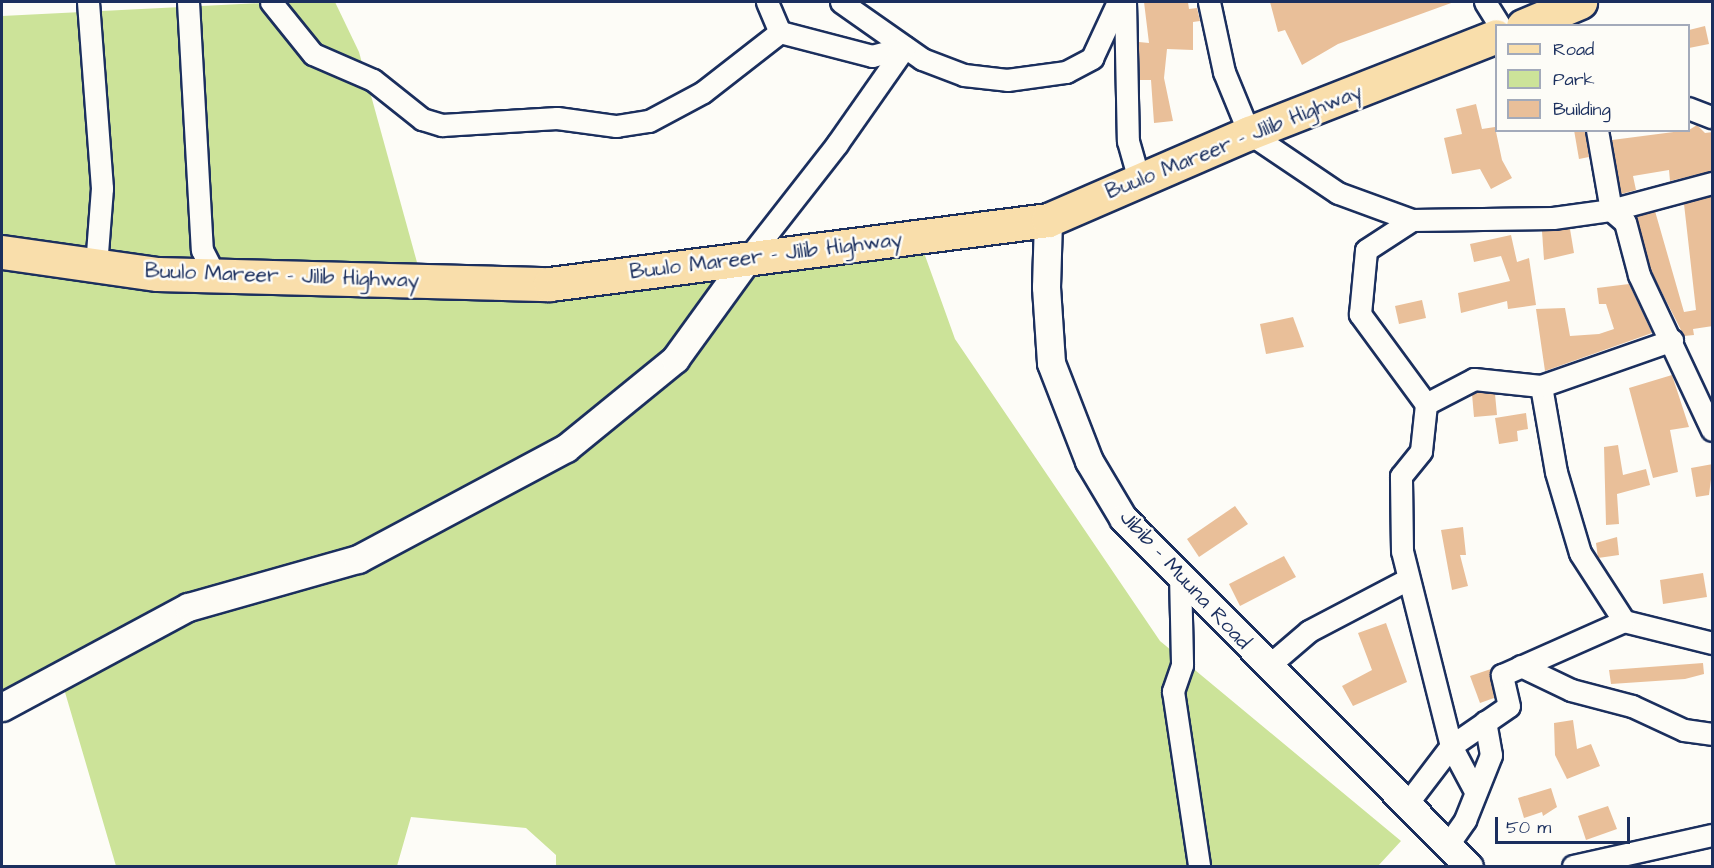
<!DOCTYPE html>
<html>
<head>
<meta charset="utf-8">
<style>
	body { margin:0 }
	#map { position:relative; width:1714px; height:868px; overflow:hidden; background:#fdfcf7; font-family:"Architects Daughter",sans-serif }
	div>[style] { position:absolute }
	.green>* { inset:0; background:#cce399 }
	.building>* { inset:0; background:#e9bf99 }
	.roads { filter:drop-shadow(2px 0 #1b2f5e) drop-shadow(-2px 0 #1b2f5e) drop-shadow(0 2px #1b2f5e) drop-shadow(0 -2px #1b2f5e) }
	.minor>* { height:21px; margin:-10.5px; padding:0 10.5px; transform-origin:10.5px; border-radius:10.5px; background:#fdfcf7 }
	.tertiary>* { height:27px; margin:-13.5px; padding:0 13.5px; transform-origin:13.5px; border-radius:13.5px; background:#fdfcf7 }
	.primary>* { height:33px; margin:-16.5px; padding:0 16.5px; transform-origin:16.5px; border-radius:16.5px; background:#f9deab }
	span { translate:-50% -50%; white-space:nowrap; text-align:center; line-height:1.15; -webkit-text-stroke:5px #fdfcf7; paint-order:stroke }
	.street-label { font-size:21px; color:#1b2f5e }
	.frame { position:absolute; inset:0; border:3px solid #1b2f5e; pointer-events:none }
	.legend { position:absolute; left:1495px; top:24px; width:195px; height:108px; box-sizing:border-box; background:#fdfcf7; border:2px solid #a3aaba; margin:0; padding:8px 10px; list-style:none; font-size:18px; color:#1b2f5e }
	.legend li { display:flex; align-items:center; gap:12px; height:30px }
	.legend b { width:30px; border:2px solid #a3aaba }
	.scale { position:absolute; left:1495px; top:817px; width:135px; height:27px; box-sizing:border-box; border:3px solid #1b2f5e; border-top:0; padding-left:8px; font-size:18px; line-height:21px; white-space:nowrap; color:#1b2f5e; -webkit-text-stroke:4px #fdfcf7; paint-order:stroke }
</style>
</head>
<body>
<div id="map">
	<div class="green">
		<div style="clip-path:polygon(283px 2px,335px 2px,359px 52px,418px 266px,158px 261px,2px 239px,2px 16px)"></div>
		<div style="clip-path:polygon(923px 250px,955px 339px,1160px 641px,1401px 841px,1378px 866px,556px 866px,556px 855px,526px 828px,411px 817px,397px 866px,116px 866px,62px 682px,2px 713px,2px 267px,156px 289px)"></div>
	</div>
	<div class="building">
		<div style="clip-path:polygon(1144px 2px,1188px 2px,1189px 9px,1197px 8px,1200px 21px,1193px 22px,1193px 50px,1167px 49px,1164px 78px,1173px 121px,1154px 123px,1151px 80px,1139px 80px,1139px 42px,1149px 43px)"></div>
		<div style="clip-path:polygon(1270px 2px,1454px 2px,1338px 44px,1302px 65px,1285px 30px,1278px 32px)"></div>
		<div style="clip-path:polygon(1705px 26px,1709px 44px,1689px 48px,1689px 30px)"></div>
		<div style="clip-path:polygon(1476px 104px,1482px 129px,1495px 127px,1502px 160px,1512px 178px,1491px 189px,1480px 169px,1452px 174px,1444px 138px,1462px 134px,1456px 109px)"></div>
		<div style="clip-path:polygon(1697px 125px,1705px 133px,1713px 132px,1713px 171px,1670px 181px,1669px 170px,1633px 176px,1636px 190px,1621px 194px,1612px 140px,1689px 130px)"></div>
		<div style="clip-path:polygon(1574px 130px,1585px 130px,1589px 157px,1579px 159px)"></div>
		<div style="clip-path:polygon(1713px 196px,1713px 326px,1693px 329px,1694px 335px,1684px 336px,1651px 271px,1636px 217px,1655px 211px,1684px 312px,1696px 310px,1684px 204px)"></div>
		<div style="clip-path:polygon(1570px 229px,1574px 253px,1544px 260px,1542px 231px)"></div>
		<div style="clip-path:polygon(1511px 235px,1517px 262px,1529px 258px,1536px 305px,1508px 309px,1507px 301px,1461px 313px,1458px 293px,1510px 281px,1501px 256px,1474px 262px,1470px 244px)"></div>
		<div style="clip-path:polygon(1629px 284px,1652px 333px,1545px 371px,1536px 309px,1565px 308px,1570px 336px,1599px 334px,1614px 329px,1606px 304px,1599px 304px,1597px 288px)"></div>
		<div style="clip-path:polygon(1422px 300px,1426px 318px,1399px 324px,1395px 306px)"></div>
		<div style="clip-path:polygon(1293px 317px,1304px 347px,1266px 354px,1260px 324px)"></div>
		<div style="clip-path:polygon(1672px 375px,1689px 427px,1670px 430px,1678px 472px,1653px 478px,1629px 388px)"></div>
		<div style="clip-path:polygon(1476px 392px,1495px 394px,1497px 415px,1474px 417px,1472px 394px)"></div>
		<div style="clip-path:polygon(1526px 413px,1528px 429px,1517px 431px,1518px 441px,1499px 444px,1495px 418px)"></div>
		<div style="clip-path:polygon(1618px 445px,1623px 475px,1646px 469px,1650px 485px,1617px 494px,1619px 524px,1606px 525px,1604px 447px)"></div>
		<div style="clip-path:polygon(1713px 464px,1709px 495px,1696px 497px,1691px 468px)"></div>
		<div style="clip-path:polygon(1235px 506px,1248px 524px,1199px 557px,1187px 539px)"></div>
		<div style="clip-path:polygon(1463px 527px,1466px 555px,1460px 555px,1468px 586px,1452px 590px,1441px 530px)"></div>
		<div style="clip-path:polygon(1617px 537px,1619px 555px,1598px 558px,1596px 543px)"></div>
		<div style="clip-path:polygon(1284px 556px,1296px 577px,1240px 606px,1229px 584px)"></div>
		<div style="clip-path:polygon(1703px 573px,1707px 597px,1663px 604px,1660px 580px)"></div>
		<div style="clip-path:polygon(1386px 623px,1407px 682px,1353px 706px,1342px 686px,1372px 670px,1358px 633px)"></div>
		<div style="clip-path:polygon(1703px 663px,1704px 674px,1685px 679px,1611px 684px,1609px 670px)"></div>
		<div style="clip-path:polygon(1491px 669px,1494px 698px,1480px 703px,1470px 676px)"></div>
		<div style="clip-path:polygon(1573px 720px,1577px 749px,1591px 744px,1600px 766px,1567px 779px,1555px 755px,1554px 723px)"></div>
		<div style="clip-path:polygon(1551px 788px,1557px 807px,1543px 816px,1542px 812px,1524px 818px,1518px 798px)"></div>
		<div style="clip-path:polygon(1608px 806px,1617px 829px,1586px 840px,1578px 816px)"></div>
	</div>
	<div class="roads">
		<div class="minor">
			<div style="left:88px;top:2px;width:187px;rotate:85.7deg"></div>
			<div style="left:102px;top:188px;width:78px;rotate:94.4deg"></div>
			<div style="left:188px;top:2px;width:248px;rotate:86.8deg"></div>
			<div style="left:202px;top:250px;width:28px;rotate:63deg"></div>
			<div style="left:271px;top:2px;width:67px;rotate:51.1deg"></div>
			<div style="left:313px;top:54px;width:65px;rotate:23.4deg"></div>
			<div style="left:373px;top:80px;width:63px;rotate:38.5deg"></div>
			<div style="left:422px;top:119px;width:21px;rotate:17deg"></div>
			<div style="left:442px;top:125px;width:115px;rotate:-3.5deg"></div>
			<div style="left:557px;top:118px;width:60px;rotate:7.7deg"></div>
			<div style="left:616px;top:126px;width:33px;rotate:-9deg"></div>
			<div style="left:649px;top:121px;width:61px;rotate:-28.2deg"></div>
			<div style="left:703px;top:92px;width:98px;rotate:-37.9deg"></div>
			<div style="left:767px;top:2px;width:33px;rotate:67deg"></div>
			<div style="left:780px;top:32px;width:95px;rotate:14.6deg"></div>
			<div style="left:872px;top:56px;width:34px;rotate:-15deg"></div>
			<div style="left:841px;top:2px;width:99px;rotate:35.1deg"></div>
			<div style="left:922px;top:59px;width:45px;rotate:20.9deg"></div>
			<div style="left:964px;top:75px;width:43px;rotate:6.6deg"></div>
			<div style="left:1007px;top:80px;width:60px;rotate:-7.7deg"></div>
			<div style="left:1066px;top:72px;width:30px;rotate:-28deg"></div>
			<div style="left:1092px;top:58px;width:62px;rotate:-65.1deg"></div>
			<div style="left:1125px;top:2px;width:139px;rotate:88.8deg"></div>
			<div style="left:1128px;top:141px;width:41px;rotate:74.2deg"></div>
			<div style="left:1209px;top:2px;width:72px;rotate:77.9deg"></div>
			<div style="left:1224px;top:72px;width:66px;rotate:67.7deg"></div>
			<div style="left:1249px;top:133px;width:107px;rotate:34deg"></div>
			<div style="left:1338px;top:193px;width:79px;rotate:20deg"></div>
			<div style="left:1412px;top:220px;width:141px;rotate:-0.8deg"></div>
			<div style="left:1553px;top:218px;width:59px;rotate:-7.9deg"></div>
			<div style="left:1611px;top:210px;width:105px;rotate:-15deg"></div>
			<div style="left:1485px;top:2px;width:28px;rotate:58deg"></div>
			<div style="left:1688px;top:108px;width:26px;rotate:21deg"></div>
			<div style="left:1597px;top:130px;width:81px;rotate:80.1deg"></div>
			<div style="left:1611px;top:210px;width:18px;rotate:41deg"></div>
			<div style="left:1625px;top:222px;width:55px;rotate:75.2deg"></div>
			<div style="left:1639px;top:275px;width:171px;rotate:64.8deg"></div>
			<div style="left:748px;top:258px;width:145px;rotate:-52deg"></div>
			<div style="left:837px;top:144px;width:118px;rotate:-55deg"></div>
			<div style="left:1541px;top:386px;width:87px;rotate:80.1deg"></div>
			<div style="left:1556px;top:472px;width:84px;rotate:73.5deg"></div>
			<div style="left:1580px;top:553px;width:81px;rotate:57.1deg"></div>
			<div style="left:1624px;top:621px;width:91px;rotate:14deg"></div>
			<div style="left:1426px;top:404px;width:54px;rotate:-27.5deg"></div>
			<div style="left:1474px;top:379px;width:67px;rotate:6deg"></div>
			<div style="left:1541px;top:386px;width:139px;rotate:-19.3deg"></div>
			<div style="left:1180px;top:574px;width:91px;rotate:88.7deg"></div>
			<div style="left:1182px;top:665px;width:28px;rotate:109deg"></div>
			<div style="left:1173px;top:691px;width:177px;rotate:81.5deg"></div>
			<div style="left:1521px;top:666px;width:55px;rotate:25.6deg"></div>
			<div style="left:1571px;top:690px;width:63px;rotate:14.7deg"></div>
			<div style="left:1632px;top:706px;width:57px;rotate:24.8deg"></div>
			<div style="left:1684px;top:730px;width:28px;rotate:8deg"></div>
			<div style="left:1267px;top:667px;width:55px;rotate:-40.6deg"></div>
			<div style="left:1309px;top:631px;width:112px;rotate:-27.7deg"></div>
			<div style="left:1475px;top:791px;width:51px;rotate:-118.1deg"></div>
			<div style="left:1451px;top:746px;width:70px;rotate:-34.6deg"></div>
			<div style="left:1509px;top:706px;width:32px;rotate:-103deg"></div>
			<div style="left:1502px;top:675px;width:133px;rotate:-23.9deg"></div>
			<div style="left:1406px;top:805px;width:74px;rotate:-52.7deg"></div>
			<div style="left:1451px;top:746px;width:201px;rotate:-104.1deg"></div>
			<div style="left:1402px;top:551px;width:75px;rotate:-90.8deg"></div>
			<div style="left:1401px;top:476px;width:32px;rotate:-51deg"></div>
			<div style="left:1421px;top:451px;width:47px;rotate:-83.9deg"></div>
			<div style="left:1426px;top:404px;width:112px;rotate:-126.3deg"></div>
			<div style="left:1360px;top:314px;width:64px;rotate:-84.6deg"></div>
			<div style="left:1366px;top:250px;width:55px;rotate:-33.1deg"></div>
			<div style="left:1447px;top:846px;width:32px;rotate:-55deg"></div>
			<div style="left:1465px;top:820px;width:70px;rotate:-68.2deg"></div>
			<div style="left:1491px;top:755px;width:34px;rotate:-100deg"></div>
			<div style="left:1573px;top:866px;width:142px;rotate:-12.6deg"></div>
		</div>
		<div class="tertiary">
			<div style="left:1048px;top:220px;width:67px;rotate:91.7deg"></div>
			<div style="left:1046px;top:287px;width:76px;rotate:86.2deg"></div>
			<div style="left:1051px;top:363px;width:105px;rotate:68.8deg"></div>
			<div style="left:1089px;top:461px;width:66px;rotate:59.2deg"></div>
			<div style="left:1123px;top:518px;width:491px;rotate:45.2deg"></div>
			<div style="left:2px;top:707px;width:211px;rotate:-28.3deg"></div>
			<div style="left:188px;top:607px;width:177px;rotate:-15.8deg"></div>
			<div style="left:358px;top:559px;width:236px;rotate:-28.1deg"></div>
			<div style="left:566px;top:448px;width:141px;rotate:-39.2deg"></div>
			<div style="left:675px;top:359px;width:125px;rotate:-54.1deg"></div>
		</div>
		<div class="primary">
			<div style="left:1523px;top:26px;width:62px;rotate:-22.8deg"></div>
			<div style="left:2px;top:252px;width:157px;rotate:8.1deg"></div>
			<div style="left:157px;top:274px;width:393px;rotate:1.5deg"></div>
			<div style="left:550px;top:284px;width:502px;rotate:-7.32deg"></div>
			<div style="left:1048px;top:220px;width:219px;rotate:-23.4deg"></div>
			<div style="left:1249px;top:133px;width:265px;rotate:-21.4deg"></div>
		</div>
	</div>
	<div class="street-label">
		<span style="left:1234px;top:142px;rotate:-22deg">Buulo Mareer - Jilib Highway</span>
		<span style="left:766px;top:256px;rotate:-7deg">Buulo Mareer - Jilib Highway</span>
		<span style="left:282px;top:276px;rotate:2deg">Buulo Mareer - Jilib Highway</span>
		<span style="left:1185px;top:580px;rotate:47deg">Jibib - Muuna Road</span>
	</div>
	<div class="frame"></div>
	<ul class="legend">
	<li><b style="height:8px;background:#f9deab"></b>Road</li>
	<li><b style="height:16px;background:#cce399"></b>Park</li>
	<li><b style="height:16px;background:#e9bf99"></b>Building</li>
	</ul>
	<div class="scale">50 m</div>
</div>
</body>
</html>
